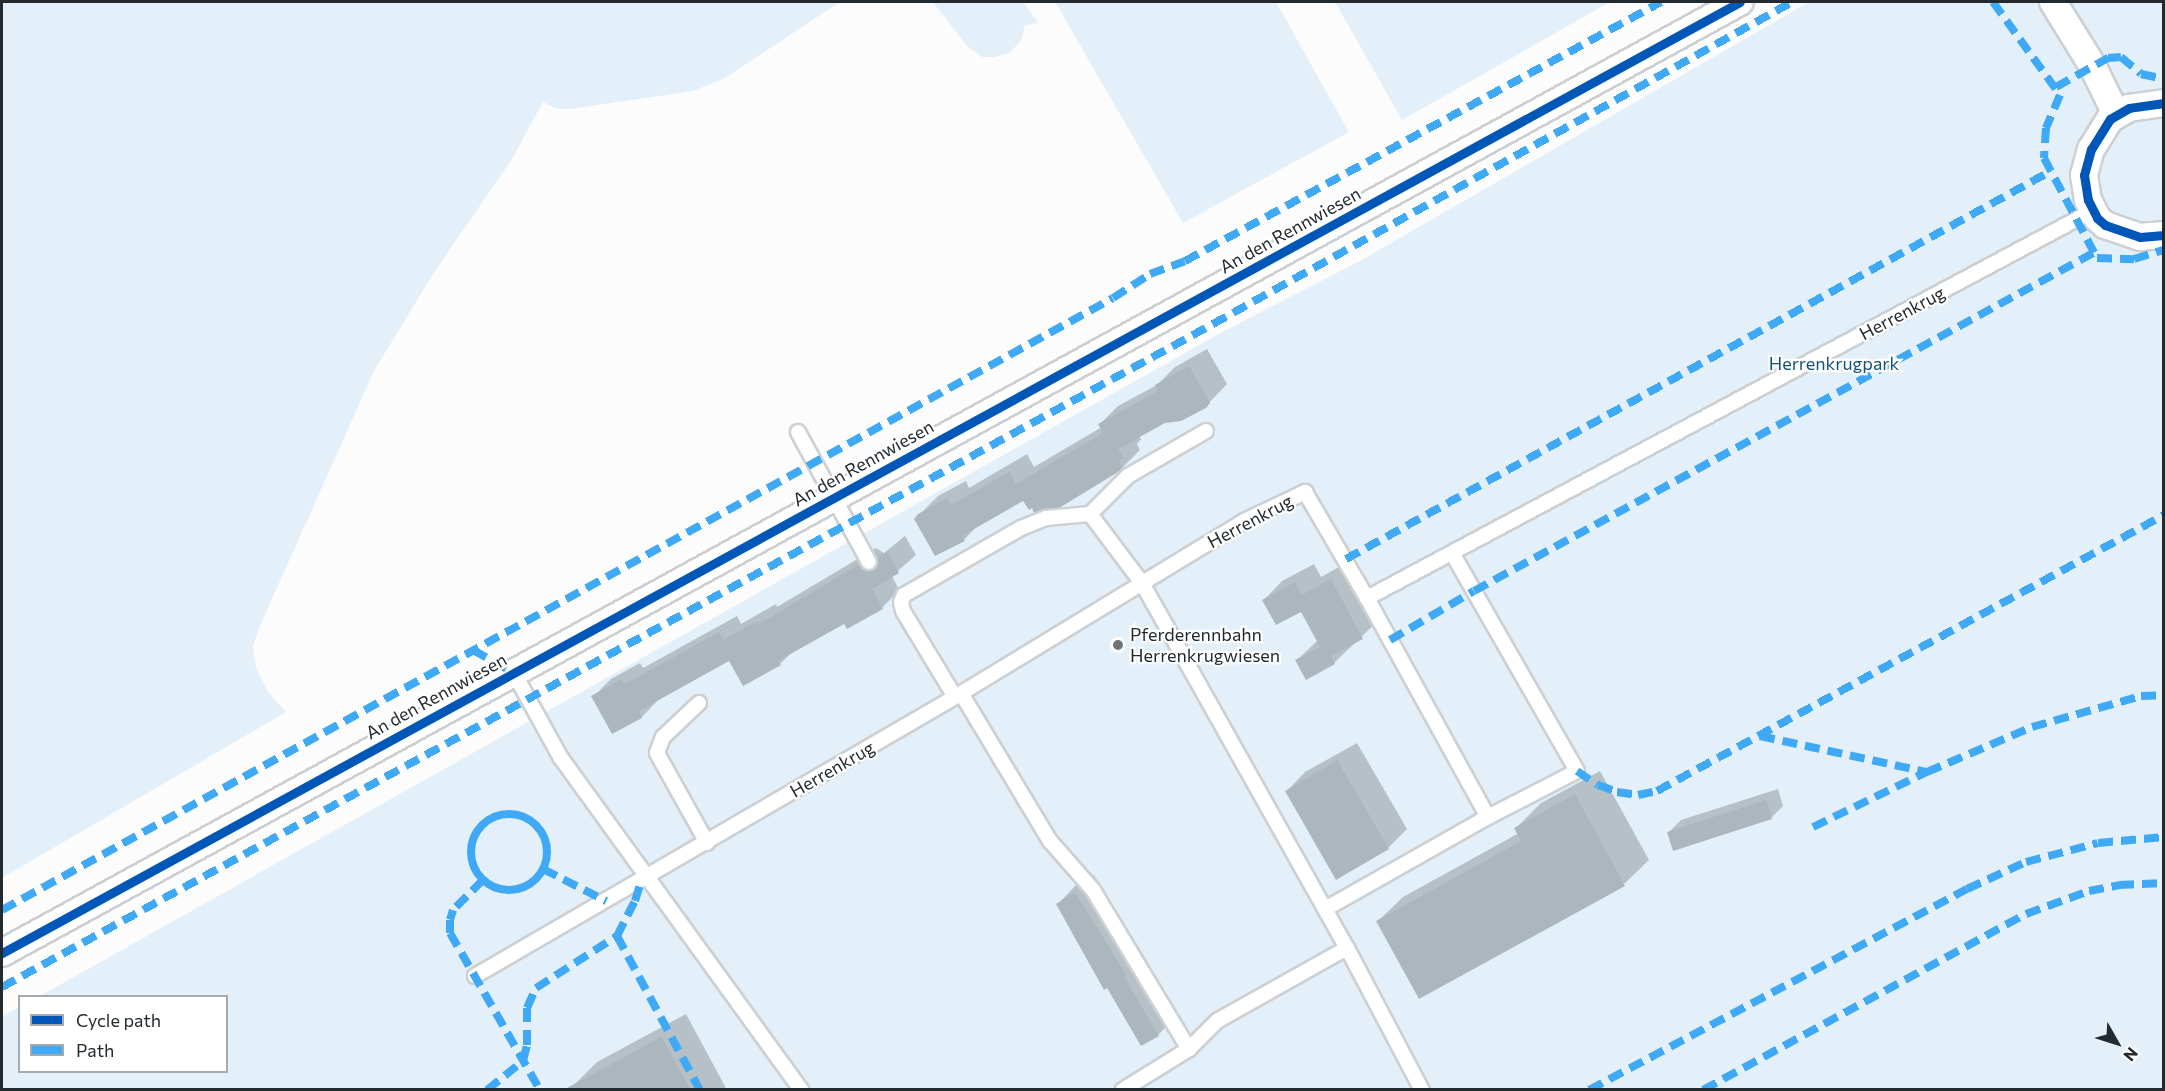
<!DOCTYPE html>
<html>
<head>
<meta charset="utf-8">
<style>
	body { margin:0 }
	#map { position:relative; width:2165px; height:1091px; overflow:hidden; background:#fcfcfc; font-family:Commissioner,sans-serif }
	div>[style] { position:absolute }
	.green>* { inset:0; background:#e4f0f9 }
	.shadow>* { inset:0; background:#0003 }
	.building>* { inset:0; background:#acb6bd }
	.roads { filter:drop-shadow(2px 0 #cdd0d3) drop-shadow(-2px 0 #cdd0d3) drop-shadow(0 2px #cdd0d3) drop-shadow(0 -2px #cdd0d3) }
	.lane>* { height:14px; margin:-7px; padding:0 7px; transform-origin:7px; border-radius:7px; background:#fff }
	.street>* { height:26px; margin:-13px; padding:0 13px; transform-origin:13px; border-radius:13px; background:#fff }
	.quiet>* { height:8px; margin-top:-4px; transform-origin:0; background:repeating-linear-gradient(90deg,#3fa9f5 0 15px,transparent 0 23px) }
	.quiet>.ring { margin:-4px; padding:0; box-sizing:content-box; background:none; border:8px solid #3fa9f5; border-radius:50% }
	.cycleway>* { height:9px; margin:-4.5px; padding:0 4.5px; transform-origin:4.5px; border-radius:4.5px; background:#0057b8 }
	.dots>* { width:16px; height:16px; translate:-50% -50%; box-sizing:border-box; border:3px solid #fff; border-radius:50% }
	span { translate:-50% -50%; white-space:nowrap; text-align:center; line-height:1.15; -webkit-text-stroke:4.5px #fff; paint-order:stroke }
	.street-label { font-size:18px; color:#232a2f }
	.park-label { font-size:18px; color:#135178 }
	.poi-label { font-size:18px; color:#232a2f }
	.left { translate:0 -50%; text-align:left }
	.frame { position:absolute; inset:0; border:3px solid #232a2f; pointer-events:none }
	.legend { position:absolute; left:18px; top:995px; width:210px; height:78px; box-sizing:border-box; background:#fff; border:2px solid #a7aaac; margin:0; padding:8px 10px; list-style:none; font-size:18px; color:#232a2f }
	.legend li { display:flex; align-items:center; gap:12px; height:30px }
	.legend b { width:30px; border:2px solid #a7aaac }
	.north { position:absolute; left:2087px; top:1013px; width:60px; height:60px; -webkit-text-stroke:4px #fff; paint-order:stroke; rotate:129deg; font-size:16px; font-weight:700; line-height:24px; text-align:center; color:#232a2f }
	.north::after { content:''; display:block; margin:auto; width:21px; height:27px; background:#232a2f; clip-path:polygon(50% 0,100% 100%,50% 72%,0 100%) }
</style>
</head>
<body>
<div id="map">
	<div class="green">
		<div style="clip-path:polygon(2px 2px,840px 2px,725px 78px,693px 91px,570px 109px,558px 109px,543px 102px,512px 159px,433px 274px,374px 371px,259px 628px,253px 647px,256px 668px,268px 692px,286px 712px,2px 878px)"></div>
		<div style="clip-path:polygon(933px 2px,1024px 2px,1038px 23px,1025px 25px,1021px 41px,1009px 53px,996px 57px,982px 57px,967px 46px)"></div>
		<div style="clip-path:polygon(1055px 2px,1276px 2px,1349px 132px,1183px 223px)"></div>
		<div style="clip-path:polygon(1335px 2px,1610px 2px,1402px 120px)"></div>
		<div style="clip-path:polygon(1809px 2px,2163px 2px,2163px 1089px,2px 1090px,2px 1017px,19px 1007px,20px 1072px,226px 1072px,226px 996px,40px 996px,1226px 330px,1358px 262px)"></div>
	</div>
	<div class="shadow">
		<div style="clip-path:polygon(1207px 349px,1227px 384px,1205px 407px,1165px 421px,1139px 436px,1141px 439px,1137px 444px,1140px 450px,1122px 468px,1024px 499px,979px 524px,964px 540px,915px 519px,938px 496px,966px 481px,969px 488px,1027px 454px,1034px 467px,1102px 427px,1100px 424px,1118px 406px,1157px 385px,1175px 367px)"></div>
		<div style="clip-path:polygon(905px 536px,916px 555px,892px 576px,899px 590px,882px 608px,844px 622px,792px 652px,780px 664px,730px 659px,659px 699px,642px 717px,613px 732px,593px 697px,611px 679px,640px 663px,643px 668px,737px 616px,741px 624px,776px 604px,777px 607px,876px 548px,884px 553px)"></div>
		<div style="clip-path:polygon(1350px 561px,1380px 619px,1334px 663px,1297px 660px,1318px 640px,1302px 610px,1264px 600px,1282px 581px,1314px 564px,1321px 577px)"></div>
		<div style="clip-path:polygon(1357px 743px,1407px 829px,1388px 848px,1287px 791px,1305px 772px)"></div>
		<div style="clip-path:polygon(1600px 771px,1649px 860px,1624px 884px,1420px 997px,1378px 921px,1403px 897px,1519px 833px,1516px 828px,1541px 803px)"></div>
		<div style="clip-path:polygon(1778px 789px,1783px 806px,1771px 818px,1669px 832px,1681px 820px)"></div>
		<div style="clip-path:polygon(1094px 875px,1144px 956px,1142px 958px,1177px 1016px,1158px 1035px,1107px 986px,1058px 904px,1076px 885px)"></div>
		<div style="clip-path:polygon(686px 1014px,727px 1090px,574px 1090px,573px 1086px,597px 1062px)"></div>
	</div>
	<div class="building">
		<div style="clip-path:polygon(1189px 366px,1210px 403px,1206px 408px,1181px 421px,1165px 423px,1118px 449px,1124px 458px,1119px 461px,1123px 469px,1059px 508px,1034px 513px,1032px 508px,1029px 510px,1023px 501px,962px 536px,965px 541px,935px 556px,914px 519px,918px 514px,947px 498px,951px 505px,1009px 472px,1016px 484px,1103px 433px,1098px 424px,1158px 391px,1155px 385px)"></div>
		<div style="clip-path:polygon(887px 552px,899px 573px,872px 589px,883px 609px,847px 629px,844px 624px,778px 661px,781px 665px,743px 686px,729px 661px,639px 711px,642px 718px,612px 734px,591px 696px,622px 679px,625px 684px,719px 632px,723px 640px,758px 621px,759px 624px,858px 565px,865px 570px,873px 570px,877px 566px,877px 558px)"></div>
		<div style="clip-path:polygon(1331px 579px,1363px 639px,1331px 656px,1335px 664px,1306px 680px,1295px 660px,1320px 647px,1301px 612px,1276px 625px,1262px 600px,1295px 582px,1302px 595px)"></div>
		<div style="clip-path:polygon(1337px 760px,1389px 849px,1336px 880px,1285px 791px)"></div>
		<div style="clip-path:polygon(1575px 794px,1625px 886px,1419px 999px,1376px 921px,1521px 841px,1514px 828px)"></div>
		<div style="clip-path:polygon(1766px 800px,1772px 819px,1673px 851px,1667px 832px)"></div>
		<div style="clip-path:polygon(1075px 892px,1127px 976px,1124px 977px,1159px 1036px,1141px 1046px,1107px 988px,1104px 990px,1056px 904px)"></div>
		<div style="clip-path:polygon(662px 1037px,690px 1089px,565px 1089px)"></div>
	</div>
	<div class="roads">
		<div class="lane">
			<div style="left:798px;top:432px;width:148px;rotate:61.4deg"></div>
			<div style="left:1090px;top:514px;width:86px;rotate:53deg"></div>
			<div style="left:1142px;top:583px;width:419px;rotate:60.7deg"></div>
			<div style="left:1347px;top:948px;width:149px;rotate:150.7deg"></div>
			<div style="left:1217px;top:1021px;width:40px;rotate:135deg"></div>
			<div style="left:1189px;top:1049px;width:78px;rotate:148.2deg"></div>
			<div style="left:1367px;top:598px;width:250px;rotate:61.1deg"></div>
			<div style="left:1488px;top:817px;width:100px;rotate:-27.3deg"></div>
			<div style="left:1577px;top:771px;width:251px;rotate:-119.8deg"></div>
			<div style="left:514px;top:673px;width:97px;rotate:61.1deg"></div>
			<div style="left:561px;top:758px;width:410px;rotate:54.1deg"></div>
			<div style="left:961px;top:693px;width:173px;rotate:59deg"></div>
			<div style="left:1050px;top:841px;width:65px;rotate:48.7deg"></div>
			<div style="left:1093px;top:890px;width:186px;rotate:58.9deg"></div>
			<div style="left:955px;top:697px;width:100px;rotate:-121.2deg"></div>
			<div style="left:903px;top:611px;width:9px;rotate:-103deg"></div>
			<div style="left:901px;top:602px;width:8px;rotate:-67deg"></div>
			<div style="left:904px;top:595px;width:135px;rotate:-29.8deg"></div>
			<div style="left:1021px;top:528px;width:27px;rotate:-22deg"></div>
			<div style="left:1046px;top:518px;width:44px;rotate:-5.2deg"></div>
			<div style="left:1090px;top:514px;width:54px;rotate:-45deg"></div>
			<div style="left:1128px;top:476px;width:90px;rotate:-30deg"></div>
			<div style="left:699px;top:703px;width:50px;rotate:136.6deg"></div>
			<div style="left:663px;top:737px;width:17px;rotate:111deg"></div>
			<div style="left:657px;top:753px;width:103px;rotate:60.9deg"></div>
			<div style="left:1327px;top:908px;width:185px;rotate:-29.5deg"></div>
			<div style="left:1347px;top:948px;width:161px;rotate:62.2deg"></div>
			<div style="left:475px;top:976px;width:555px;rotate:-30.17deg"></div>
			<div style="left:955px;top:697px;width:338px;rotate:-31.3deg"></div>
			<div style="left:1244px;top:521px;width:68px;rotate:-25.4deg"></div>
			<div style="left:1305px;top:492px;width:123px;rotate:59.7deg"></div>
			<div style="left:1367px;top:598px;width:822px;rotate:-28.09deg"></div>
		</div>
		<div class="street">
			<div style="left:2053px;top:2px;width:74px;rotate:58.2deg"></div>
			<div style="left:2092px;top:65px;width:55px;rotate:63.9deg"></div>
			<div style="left:2164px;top:103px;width:35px;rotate:172deg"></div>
			<div style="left:2129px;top:108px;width:22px;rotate:150deg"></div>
			<div style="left:2110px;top:119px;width:36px;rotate:122deg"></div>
			<div style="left:2091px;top:149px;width:27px;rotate:105deg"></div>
			<div style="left:2084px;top:175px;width:25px;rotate:81deg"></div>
			<div style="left:2088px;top:200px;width:20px;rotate:63deg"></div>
			<div style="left:2097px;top:218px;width:11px;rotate:41deg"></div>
			<div style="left:2105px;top:225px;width:37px;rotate:19deg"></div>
			<div style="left:2140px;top:237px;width:24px;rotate:-5deg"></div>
			<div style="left:2px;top:953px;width:1981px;rotate:-28.69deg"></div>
		</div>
	</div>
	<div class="quiet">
		<div style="left:1993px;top:2px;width:115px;rotate:54.2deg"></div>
		<div style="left:2060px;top:95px;width:36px;rotate:113deg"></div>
		<div style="left:2046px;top:128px;width:30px;rotate:94deg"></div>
		<div style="left:2044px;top:158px;width:113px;rotate:62.1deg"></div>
		<div style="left:2097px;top:258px;width:37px;rotate:2deg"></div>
		<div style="left:2134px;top:259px;width:31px;rotate:-17deg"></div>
		<div style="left:2056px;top:87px;width:60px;rotate:-29.1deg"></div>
		<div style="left:2108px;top:58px;width:13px;rotate:-4deg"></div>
		<div style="left:2121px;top:57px;width:26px;rotate:40deg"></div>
		<div style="left:2141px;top:74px;width:24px;rotate:12deg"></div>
		<div style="left:1346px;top:559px;width:805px;rotate:-28.83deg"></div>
		<div style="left:1390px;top:640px;width:97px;rotate:-30.3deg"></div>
		<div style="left:1474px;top:591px;width:708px;rotate:-28.63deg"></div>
		<div style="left:473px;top:650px;width:47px;rotate:29.3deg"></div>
		<div style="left:1760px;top:736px;width:171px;rotate:12.2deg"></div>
		<div style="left:1577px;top:771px;width:25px;rotate:34deg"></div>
		<div style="left:1598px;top:785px;width:20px;rotate:20deg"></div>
		<div style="left:1617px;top:792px;width:21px;rotate:8deg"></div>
		<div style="left:1638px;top:795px;width:19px;rotate:-12deg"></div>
		<div style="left:1657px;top:791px;width:577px;rotate:-28.56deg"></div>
		<div class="ring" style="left:471px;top:814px;width:68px;height:68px"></div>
		<div style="left:1813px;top:827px;width:127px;rotate:-25.8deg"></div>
		<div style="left:1927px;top:772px;width:114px;rotate:-23.2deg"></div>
		<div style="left:2032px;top:727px;width:113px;rotate:-15.9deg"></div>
		<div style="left:2141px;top:696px;width:23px;rotate:-2deg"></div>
		<div style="left:543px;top:869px;width:71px;rotate:26.9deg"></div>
		<div style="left:483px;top:880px;width:42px;rotate:135deg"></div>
		<div style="left:453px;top:910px;width:10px;rotate:107deg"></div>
		<div style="left:450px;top:920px;width:13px;rotate:90deg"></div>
		<div style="left:450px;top:933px;width:181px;rotate:60.2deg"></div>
		<div style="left:2px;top:910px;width:1268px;rotate:-28.85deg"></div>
		<div style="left:1113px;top:298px;width:44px;rotate:-33deg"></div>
		<div style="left:1150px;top:274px;width:37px;rotate:-20deg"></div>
		<div style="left:1185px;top:261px;width:542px;rotate:-28.55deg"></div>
		<div style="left:617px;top:936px;width:175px;rotate:61.7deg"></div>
		<div style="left:2px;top:987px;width:1381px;rotate:-28.7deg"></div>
		<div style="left:1213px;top:324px;width:663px;rotate:-29.08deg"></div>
		<div style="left:487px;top:1090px;width:46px;rotate:-38.9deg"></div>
		<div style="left:523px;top:1061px;width:16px;rotate:-76deg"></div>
		<div style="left:527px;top:1045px;width:37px;rotate:-90deg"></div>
		<div style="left:527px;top:1008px;width:22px;rotate:-66deg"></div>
		<div style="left:536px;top:988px;width:96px;rotate:-32.7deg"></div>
		<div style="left:617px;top:936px;width:39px;rotate:-63deg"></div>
		<div style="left:635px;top:901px;width:21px;rotate:-73deg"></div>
		<div style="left:1589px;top:1090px;width:428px;rotate:-28deg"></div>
		<div style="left:1967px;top:889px;width:65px;rotate:-24.6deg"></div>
		<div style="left:2026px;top:862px;width:74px;rotate:-14.8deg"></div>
		<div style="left:2098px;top:843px;width:66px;rotate:-5.2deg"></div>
		<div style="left:1703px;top:1090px;width:368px;rotate:-28.6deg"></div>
		<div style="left:2026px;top:914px;width:67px;rotate:-20.1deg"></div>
		<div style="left:2089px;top:891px;width:31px;rotate:-11deg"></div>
		<div style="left:2119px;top:885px;width:45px;rotate:-2.5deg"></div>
	</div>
	<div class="cycleway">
		<div style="left:2164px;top:103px;width:35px;rotate:172deg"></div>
		<div style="left:2129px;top:108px;width:22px;rotate:150deg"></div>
		<div style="left:2110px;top:119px;width:36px;rotate:122deg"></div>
		<div style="left:2091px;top:149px;width:27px;rotate:105deg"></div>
		<div style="left:2084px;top:175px;width:25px;rotate:81deg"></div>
		<div style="left:2088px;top:200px;width:20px;rotate:63deg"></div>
		<div style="left:2097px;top:218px;width:11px;rotate:41deg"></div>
		<div style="left:2105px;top:225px;width:37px;rotate:19deg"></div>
		<div style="left:2140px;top:237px;width:24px;rotate:-5deg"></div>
		<div style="left:2px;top:953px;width:1981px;rotate:-28.69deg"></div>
	</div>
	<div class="dots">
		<div style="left:1118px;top:645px;background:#6f7477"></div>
	</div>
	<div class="street-label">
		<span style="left:1290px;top:230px;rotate:-29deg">An den Rennwiesen</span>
		<span style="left:1902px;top:313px;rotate:-28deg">Herrenkrug</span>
		<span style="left:863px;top:463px;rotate:-29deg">An den Rennwiesen</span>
		<span style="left:1250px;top:521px;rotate:-28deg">Herrenkrug</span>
		<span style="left:436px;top:696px;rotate:-29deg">An den Rennwiesen</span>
		<span style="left:832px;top:769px;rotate:-30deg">Herrenkrug</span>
	</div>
	<div class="park-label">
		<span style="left:1834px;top:363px">Herrenkrugpark</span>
	</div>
	<div class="poi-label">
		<span class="left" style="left:1130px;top:645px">Pferderennbahn<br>Herrenkrugwiesen</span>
	</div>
	<div class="frame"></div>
	<ul class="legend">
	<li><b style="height:8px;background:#0057b8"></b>Cycle path</li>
	<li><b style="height:8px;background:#3fa9f5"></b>Path</li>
	</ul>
	<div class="north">N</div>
</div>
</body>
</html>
